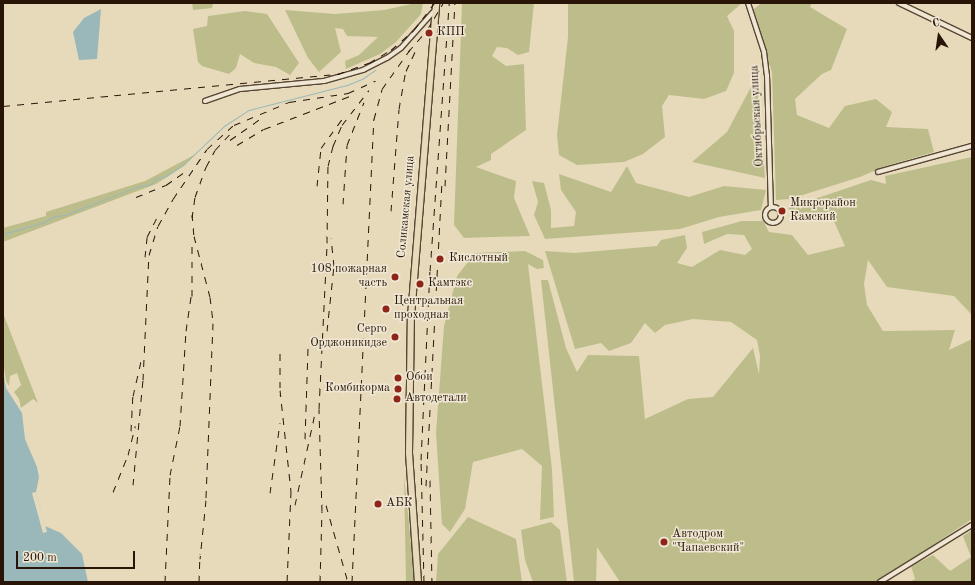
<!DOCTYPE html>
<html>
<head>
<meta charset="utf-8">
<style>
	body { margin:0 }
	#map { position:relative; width:975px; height:585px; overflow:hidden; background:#e7dabb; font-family:"Old Standard TT",serif }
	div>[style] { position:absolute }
	.green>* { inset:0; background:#bdbd8b }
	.water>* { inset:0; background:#9ab8ba }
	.pier>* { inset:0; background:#e7dabb }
	.stream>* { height:1px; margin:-0.5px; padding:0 0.5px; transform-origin:0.5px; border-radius:0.5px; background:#9ab8ba }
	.roads { filter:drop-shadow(1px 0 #584634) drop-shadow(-1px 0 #584634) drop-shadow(0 1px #584634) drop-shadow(0 -1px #584634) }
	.minor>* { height:4px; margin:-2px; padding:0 2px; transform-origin:2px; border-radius:2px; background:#efe7d3 }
	.minor>.ring { margin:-2px; padding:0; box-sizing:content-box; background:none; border:4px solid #efe7d3; border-radius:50% }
	.primary>* { height:6px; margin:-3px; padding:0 3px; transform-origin:3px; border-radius:3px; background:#e7dabb }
	.rail>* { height:1px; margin-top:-0.5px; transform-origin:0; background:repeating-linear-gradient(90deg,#281507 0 7px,transparent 0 14px) }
	.dots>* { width:11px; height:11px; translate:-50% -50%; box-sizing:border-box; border:2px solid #efe7d3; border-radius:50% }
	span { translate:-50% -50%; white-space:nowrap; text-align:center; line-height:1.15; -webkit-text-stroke:3px #efe7d3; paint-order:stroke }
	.poi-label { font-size:12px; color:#281507 }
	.left { translate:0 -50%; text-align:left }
	.right { translate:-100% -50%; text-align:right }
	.street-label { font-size:12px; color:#281507 }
	.frame { position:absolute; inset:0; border:4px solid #281507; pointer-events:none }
	.north { position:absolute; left:919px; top:16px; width:40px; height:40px; -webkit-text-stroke:3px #efe7d3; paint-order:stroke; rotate:347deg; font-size:11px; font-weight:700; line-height:16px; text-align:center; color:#281507 }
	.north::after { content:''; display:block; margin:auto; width:14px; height:18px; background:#281507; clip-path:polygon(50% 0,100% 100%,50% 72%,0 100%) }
	.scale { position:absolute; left:16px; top:551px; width:119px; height:18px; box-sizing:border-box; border:2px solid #281507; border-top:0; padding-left:5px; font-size:12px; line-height:14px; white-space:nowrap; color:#281507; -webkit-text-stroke:3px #efe7d3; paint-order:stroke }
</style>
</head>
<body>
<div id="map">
	<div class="green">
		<div style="clip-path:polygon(192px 3px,213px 3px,212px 8px,193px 10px)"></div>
		<div style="clip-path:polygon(416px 3px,423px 3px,421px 14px,396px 42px,380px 54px,346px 69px,345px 61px,359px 55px,378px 37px,347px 36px,343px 29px,335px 28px,341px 52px,319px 72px,308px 58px,285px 10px,335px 14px,384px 10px)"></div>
		<div style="clip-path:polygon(462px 3px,534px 3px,529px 52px,518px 55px,507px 48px,497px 47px,492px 56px,506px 66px,524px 64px,526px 130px,491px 154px,491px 160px,476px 167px,516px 181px,514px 198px,530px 236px,464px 238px,454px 225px)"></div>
		<div style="clip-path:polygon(568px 3px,742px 3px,727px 16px,734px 31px,734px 73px,726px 91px,704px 99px,669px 95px,662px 106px,665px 137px,643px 154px,624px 162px,577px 165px,559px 155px,557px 135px,568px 37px)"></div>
		<div style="clip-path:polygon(762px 3px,812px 3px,810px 7px,847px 29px,831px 70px,822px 74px,795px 99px,797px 115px,829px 128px,845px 106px,876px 99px,892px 112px,886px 127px,928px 129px,934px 152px,883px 167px,860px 177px,790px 199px,776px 200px,772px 72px,751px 11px)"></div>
		<div style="clip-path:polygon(245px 11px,267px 14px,299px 63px,290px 75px,276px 67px,254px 63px,240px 54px,236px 68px,229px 74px,202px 66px,198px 62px,193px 29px,207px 26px,208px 16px)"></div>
		<div style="clip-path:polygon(752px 85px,758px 93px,765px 178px,692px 162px,727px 132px)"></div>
		<div style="clip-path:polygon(196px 154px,184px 166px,156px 184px,3px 242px,3px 228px,46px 216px,46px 212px,145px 181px)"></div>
		<div style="clip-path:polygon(972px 157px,972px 315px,954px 296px,887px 287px,868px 260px,864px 284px,867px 305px,883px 331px,955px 330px,949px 350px,972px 339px,972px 519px,878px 582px,620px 582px,597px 547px,596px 582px,574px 582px,541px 280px,548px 280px,566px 348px,577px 372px,588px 355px,639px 356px,645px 419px,688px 399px,713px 397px,753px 348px,759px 374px,760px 356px,757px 340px,731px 322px,693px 319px,665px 325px,655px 333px,645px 323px,631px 343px,609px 351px,601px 343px,575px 349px,545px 251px,574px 253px,657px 246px,661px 240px,685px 235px,687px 248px,677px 263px,692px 267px,720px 250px,745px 255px,752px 249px,744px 235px,727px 234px,704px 244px,702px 232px,742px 221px,763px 221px,769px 232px,792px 235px,808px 255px,845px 246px,832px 217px,796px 221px,788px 208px,871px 180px,886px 184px,885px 176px)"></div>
		<div style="clip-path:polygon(627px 166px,636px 183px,689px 197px,724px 186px,766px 190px,761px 210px,719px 217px,680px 229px,545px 239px,534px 215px,538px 202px,532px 181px,544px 183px,551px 210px,551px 228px,574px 226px,576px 212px,561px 190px,559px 174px,611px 192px)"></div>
		<div style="clip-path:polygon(525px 251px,543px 260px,544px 268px,537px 269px,528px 264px,552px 469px,554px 517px,540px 520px,542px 466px,522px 449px,473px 462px,465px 509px,450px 532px,442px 524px,436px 433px,444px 326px,457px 276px,475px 253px)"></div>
		<div style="clip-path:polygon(3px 313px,29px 380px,38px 403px,33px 399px,21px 408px,19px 399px,14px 392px,21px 385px,17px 373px,10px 376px,9px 386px,6px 381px,3px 361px)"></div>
		<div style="clip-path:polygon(404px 476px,415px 582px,406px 582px)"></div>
		<div style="clip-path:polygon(468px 517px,516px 539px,522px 582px,436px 582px,438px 554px)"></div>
		<div style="clip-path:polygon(551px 522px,560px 530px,567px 582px,533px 582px,525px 560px,521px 530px)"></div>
		<div style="clip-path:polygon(972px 530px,972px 582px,910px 582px,915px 579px,911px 566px,933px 555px,950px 571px,971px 557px,963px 536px)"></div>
	</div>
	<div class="water">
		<div style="clip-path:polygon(101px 9px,97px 59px,79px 60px,73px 32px,84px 18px)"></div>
		<div style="clip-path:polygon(3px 371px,6px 388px,22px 413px,25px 439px,37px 467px,39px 477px,36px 492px,45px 526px,61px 533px,82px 554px,88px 582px,3px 582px)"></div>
	</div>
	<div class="pier">
		<div style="clip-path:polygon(36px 492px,47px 532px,43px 533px,32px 493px)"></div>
	</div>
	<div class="stream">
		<div style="left:3px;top:234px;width:41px;rotate:-15.8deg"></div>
		<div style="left:42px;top:223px;width:15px;rotate:-28deg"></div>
		<div style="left:55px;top:216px;width:10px;rotate:-6deg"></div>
		<div style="left:65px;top:215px;width:76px;rotate:-21.5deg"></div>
		<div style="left:136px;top:187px;width:15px;rotate:-11deg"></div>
		<div style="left:151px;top:184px;width:6px;rotate:-51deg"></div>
		<div style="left:155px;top:179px;width:11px;rotate:-15deg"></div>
		<div style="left:166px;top:176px;width:23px;rotate:-34deg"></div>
		<div style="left:185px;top:163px;width:54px;rotate:-43.5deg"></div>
		<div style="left:224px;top:126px;width:30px;rotate:-33deg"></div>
		<div style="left:249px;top:110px;width:101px;rotate:-14.3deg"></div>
		<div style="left:347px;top:85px;width:16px;rotate:-22deg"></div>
		<div style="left:362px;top:79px;width:16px;rotate:-35deg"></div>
	</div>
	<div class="roads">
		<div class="minor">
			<div style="left:748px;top:3px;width:52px;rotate:71.9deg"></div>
			<div style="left:764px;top:52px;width:23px;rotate:83deg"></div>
			<div style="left:767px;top:75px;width:131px;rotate:88.3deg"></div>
			<div style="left:899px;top:3px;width:81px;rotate:25.6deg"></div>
			<div style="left:205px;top:101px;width:37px;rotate:-19deg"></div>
			<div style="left:240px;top:89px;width:84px;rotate:-5.4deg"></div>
			<div style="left:324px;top:81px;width:41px;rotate:-15.8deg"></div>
			<div style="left:363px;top:70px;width:27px;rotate:-27deg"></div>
			<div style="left:387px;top:58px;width:17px;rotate:-36deg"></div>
			<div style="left:401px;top:48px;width:51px;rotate:-48.2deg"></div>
			<div style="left:878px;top:172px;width:98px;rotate:-15.5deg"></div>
			<div class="ring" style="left:765px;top:207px;width:12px;height:12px"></div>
			<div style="left:880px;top:582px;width:108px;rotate:-31.8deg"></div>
		</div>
		<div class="primary">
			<div style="left:418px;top:582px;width:129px;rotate:-94deg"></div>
			<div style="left:409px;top:453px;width:136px;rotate:-89.2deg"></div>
			<div style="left:411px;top:317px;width:315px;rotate:-85.4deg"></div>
		</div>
	</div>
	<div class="rail">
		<div style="left:408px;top:52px;width:29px;rotate:-49deg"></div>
		<div style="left:427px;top:30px;width:31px;rotate:-59deg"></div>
		<div style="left:3px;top:106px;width:337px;rotate:-5.5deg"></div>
		<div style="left:338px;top:74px;width:33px;rotate:-20deg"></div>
		<div style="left:369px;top:63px;width:26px;rotate:-31deg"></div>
		<div style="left:391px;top:50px;width:30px;rotate:-41deg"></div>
		<div style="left:414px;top:30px;width:34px;rotate:-53deg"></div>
		<div style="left:230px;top:140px;width:38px;rotate:-35deg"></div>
		<div style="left:237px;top:145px;width:31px;rotate:-31deg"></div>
		<div style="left:264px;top:129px;width:92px;rotate:-21deg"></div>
		<div style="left:317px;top:186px;width:38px;rotate:-84deg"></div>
		<div style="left:321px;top:148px;width:36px;rotate:-54deg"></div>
		<div style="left:445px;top:186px;width:183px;rotate:-86.9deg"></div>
		<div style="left:136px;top:197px;width:32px;rotate:-22deg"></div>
		<div style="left:166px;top:185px;width:28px;rotate:-35deg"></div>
		<div style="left:343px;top:204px;width:59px;rotate:-86.1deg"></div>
		<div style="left:347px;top:145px;width:46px;rotate:-68.4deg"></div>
		<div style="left:391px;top:211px;width:102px;rotate:-85.5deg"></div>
		<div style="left:399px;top:109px;width:39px;rotate:-80deg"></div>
		<div style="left:406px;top:71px;width:26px;rotate:-65deg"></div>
		<div style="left:192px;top:214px;width:22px;rotate:85deg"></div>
		<div style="left:194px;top:236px;width:63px;rotate:75.3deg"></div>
		<div style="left:210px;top:297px;width:26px;rotate:83deg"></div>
		<div style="left:213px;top:323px;width:177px;rotate:92.3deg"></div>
		<div style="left:206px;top:500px;width:59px;rotate:95.8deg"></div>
		<div style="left:192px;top:218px;width:21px;rotate:-82deg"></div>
		<div style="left:195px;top:197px;width:32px;rotate:-70deg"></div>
		<div style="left:206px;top:167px;width:19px;rotate:-62deg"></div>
		<div style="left:215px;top:150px;width:25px;rotate:-47deg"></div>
		<div style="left:145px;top:257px;width:20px;rotate:-84deg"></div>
		<div style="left:147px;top:237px;width:22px;rotate:-63deg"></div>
		<div style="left:192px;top:296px;width:52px;rotate:-90deg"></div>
		<div style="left:327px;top:331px;width:65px;rotate:-83.9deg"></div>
		<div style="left:334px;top:266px;width:28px;rotate:-96deg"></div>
		<div style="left:280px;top:353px;width:42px;rotate:90deg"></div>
		<div style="left:280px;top:390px;width:102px;rotate:83.8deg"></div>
		<div style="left:291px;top:491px;width:91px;rotate:92.5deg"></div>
		<div style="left:131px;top:431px;width:35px;rotate:-87deg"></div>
		<div style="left:133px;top:396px;width:37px;rotate:-77deg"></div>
		<div style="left:305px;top:439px;width:91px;rotate:-88.1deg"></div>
		<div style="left:430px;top:480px;width:102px;rotate:88.9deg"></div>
		<div style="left:133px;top:485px;width:105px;rotate:-84.6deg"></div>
		<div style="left:143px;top:380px;width:125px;rotate:-87.3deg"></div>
		<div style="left:149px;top:255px;width:30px;rotate:-73deg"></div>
		<div style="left:158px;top:226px;width:31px;rotate:-61deg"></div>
		<div style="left:173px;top:199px;width:60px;rotate:-55.8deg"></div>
		<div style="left:207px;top:149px;width:36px;rotate:-42deg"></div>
		<div style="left:234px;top:125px;width:60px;rotate:-22.7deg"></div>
		<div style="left:289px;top:102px;width:60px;rotate:-8.7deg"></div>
		<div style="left:348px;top:93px;width:30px;rotate:-24deg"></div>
		<div style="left:426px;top:486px;width:305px;rotate:-87deg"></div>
		<div style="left:113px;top:492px;width:40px;rotate:-68deg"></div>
		<div style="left:128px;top:455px;width:30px;rotate:-76deg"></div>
		<div style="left:270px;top:493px;width:71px;rotate:-81.9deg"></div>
		<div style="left:295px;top:505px;width:94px;rotate:-77.7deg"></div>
		<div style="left:326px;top:505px;width:80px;rotate:74.1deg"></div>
		<div style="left:165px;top:582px;width:107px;rotate:-87.3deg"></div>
		<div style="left:170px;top:475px;width:50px;rotate:-78.5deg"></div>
		<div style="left:180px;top:426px;width:95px;rotate:-86.4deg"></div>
		<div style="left:186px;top:331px;width:41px;rotate:-81.7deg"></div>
		<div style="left:199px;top:582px;width:28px;rotate:-88deg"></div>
		<div style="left:320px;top:582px;width:71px;rotate:-88.4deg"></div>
		<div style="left:322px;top:511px;width:102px;rotate:-91.7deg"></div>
		<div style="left:319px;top:409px;width:166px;rotate:-87.2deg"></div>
		<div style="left:327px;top:243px;width:77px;rotate:-89.3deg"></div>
		<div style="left:328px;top:166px;width:21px;rotate:-76deg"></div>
		<div style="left:333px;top:146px;width:23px;rotate:-67deg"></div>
		<div style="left:342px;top:125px;width:44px;rotate:-52.4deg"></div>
		<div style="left:352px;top:582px;width:464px;rotate:-87.3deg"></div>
		<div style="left:374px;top:119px;width:31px;rotate:-75deg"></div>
		<div style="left:382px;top:89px;width:50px;rotate:-54.7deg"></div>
		<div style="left:424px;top:582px;width:122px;rotate:-91.4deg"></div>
		<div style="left:421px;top:460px;width:189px;rotate:-87.3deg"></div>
		<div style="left:430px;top:271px;width:269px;rotate:-85.9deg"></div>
	</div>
	<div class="dots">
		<div style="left:429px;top:33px;background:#8f2418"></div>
		<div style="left:782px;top:211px;background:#8f2418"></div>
		<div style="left:440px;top:259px;background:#8f2418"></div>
		<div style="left:395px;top:277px;background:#8f2418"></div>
		<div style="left:420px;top:284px;background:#8f2418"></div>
		<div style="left:386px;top:309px;background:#8f2418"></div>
		<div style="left:395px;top:337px;background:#8f2418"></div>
		<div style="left:398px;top:378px;background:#8f2418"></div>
		<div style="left:398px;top:389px;background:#8f2418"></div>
		<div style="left:397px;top:399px;background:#8f2418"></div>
		<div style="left:378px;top:504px;background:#8f2418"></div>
		<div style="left:664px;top:542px;background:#8f2418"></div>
	</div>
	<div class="poi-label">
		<span class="left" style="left:437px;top:33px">КПП</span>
		<span class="left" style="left:790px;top:211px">Микрорайон<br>Камский</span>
		<span class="left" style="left:449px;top:259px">Кислотный</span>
		<span class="right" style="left:387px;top:277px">108 пожарная<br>часть</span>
		<span class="left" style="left:428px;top:284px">Камтэкс</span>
		<span class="left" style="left:394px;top:309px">Центральная<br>проходная</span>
		<span class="right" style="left:387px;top:337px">Серго<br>Орджоникидзе</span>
		<span class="left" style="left:406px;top:378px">Обои</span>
		<span class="right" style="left:390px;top:389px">Комбикорма</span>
		<span class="left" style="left:405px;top:399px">Автодетали</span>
		<span class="left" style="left:386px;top:504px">АБК</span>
		<span class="left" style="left:672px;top:542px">Автодром<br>"Чапаевский"</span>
	</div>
	<div class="street-label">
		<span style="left:758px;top:116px;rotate:-93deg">Октябрьская улица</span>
		<span style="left:407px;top:207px;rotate:-85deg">Соликамская улица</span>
	</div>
	<div class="frame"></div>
	<div class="north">С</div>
	<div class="scale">200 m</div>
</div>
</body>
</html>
